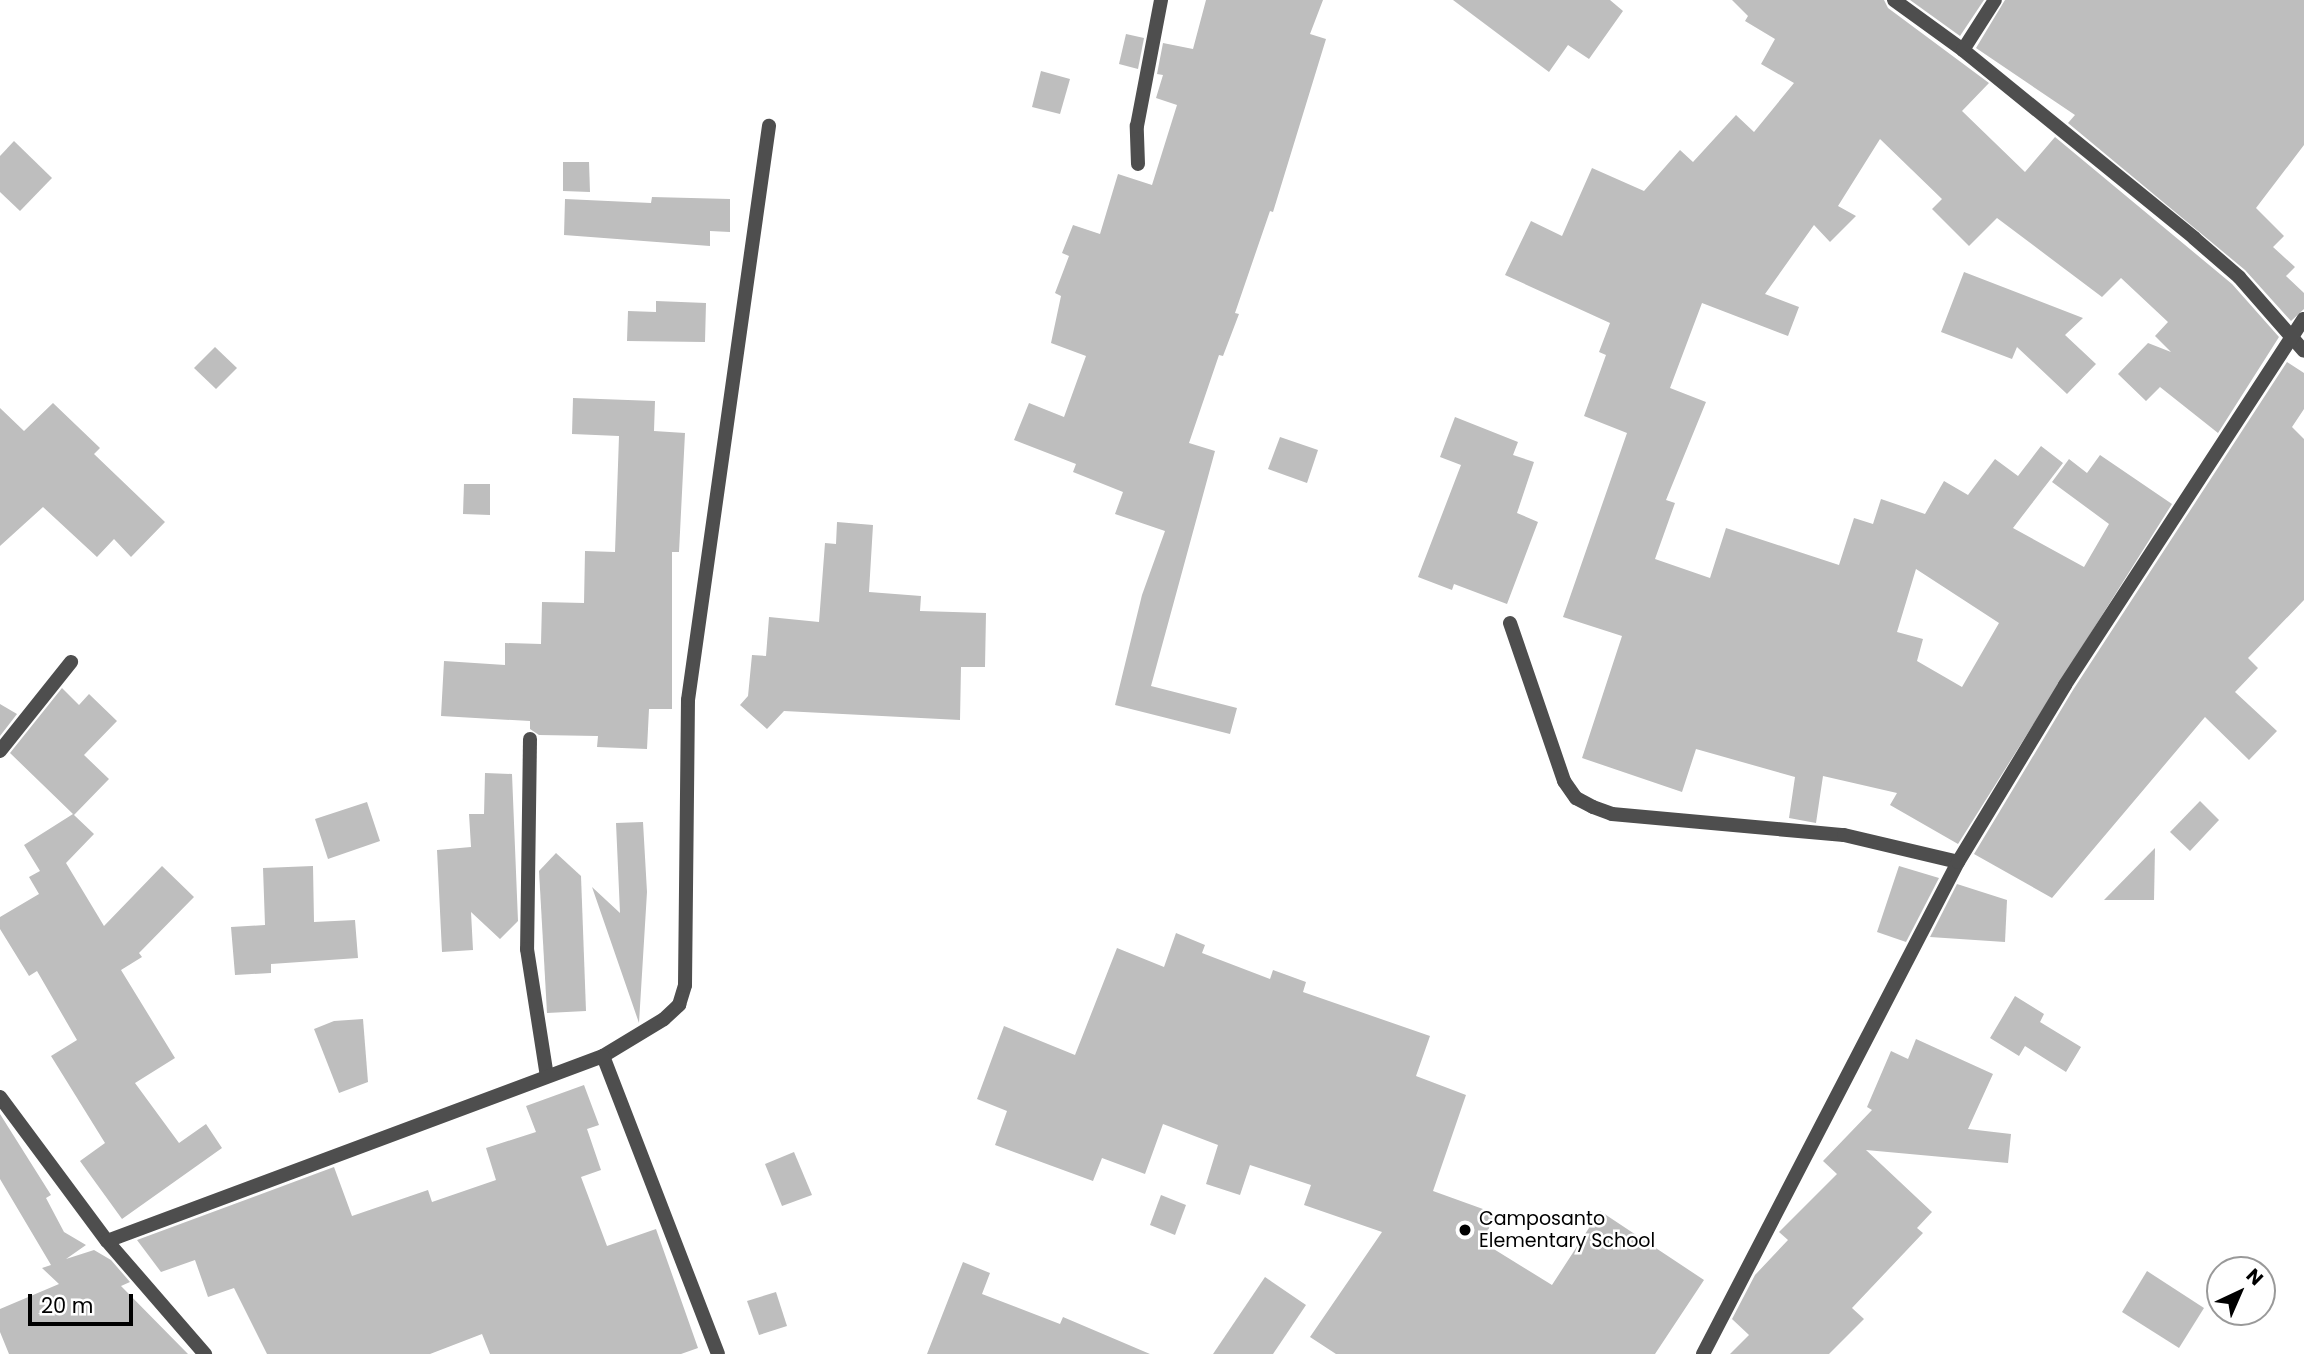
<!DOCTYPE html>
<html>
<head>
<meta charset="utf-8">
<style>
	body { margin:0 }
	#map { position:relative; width:2304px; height:1354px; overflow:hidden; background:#fff; font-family:Poppins,sans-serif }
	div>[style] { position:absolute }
	.building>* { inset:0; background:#bebebe }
	.street>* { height:14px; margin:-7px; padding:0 7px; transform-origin:7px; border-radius:7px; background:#4e4e4e }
	.dots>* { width:19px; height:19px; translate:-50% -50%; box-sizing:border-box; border:4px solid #fff; border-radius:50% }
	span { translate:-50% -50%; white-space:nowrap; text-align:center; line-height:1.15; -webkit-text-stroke:5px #fff; paint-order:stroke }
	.poi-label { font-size:19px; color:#000 }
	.left { translate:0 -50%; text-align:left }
	.north { position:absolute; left:2206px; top:1256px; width:70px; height:70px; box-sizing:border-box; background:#fff; border:2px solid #999; border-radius:50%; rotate:44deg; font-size:19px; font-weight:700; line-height:28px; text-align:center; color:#000 }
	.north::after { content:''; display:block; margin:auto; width:24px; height:32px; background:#000; clip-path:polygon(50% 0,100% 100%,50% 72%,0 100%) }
	.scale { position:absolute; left:28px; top:1294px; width:105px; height:32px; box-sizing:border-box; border:4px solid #000; border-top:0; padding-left:9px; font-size:21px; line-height:24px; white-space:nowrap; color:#000; -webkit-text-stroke:5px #fff; paint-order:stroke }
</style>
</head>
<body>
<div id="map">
	<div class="building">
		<div style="clip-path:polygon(1206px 0,1323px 0,1310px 34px,1326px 39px,1273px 212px,1270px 211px,1235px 313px,1239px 314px,1223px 356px,1219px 355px,1189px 443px,1215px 451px,1151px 686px,1237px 708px,1230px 734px,1115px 705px,1142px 595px,1165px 531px,1115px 514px,1123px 492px,1073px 472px,1076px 464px,1014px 440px,1029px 403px,1064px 417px,1086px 356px,1051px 343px,1061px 296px,1055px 293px,1069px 256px,1062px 253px,1073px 225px,1100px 234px,1118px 174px,1152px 185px,1177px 105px,1156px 98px,1163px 75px,1157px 74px,1163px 43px,1193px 49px)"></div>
		<div style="clip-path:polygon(1453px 0,1610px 0,1623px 11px,1589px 59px,1568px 45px,1549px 72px)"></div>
		<div style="clip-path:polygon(evenodd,1732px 0,1884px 0,1888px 8px,1989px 83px,1962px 111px,2025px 172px,2055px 137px,2232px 284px,2279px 337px,2218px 433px,2160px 387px,2146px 401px,2118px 374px,2148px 343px,2171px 352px,2155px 336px,2168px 322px,2121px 278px,2102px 297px,1997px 218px,1969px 246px,1932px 209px,1942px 199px,1880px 139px,1838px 206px,1856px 216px,1830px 242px,1814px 225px,1765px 294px,1799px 307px,1788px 336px,1702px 303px,1670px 388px,1706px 402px,1666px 500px,1675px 503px,1655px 559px,1710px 578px,1726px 528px,1839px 565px,1854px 518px,1873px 524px,1881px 499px,1925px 514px,1944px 481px,1968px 495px,1995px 459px,2018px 476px,2041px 446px,2063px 463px,2013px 528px,2084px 567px,2109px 524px,2052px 482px,2069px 459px,2087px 473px,2100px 455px,2172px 504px,1958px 844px,1890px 805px,1897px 793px,1823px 776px,1816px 823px,1789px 818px,1795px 777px,1696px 749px,1682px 792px,1582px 758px,1622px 636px,1563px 617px,1627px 433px,1584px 416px,1606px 355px,1599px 352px,1610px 323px,1505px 275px,1531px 221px,1562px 236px,1592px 168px,1644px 191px,1680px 150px,1693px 162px,1736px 115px,1754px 132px,1794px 83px,1761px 64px,1775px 39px,1745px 21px,1748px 16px,1732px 0,1916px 569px,1999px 623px,1962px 687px,1917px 661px,1923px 639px,1897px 632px,1916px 569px)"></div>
		<div style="clip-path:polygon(1910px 0,1984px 0,1960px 36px)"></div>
		<div style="clip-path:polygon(2005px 0,2304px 0,2304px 145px,2256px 208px,2284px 236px,2273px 247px,2295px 267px,2286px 276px,2304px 293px,2304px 309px,2291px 321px,2245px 270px,2068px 123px,2075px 115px,1976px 48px)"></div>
		<div style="clip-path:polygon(1126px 34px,1144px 38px,1138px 69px,1119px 64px)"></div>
		<div style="clip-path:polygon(1041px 71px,1070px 79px,1060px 114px,1032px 107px)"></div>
		<div style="clip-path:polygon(14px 141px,52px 178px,20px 211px,0 192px,0 156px)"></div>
		<div style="clip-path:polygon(563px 162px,589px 162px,590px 192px,563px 191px)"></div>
		<div style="clip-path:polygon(652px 197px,730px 199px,730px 232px,710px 231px,710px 246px,564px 235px,565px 199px,651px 203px)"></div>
		<div style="clip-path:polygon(1964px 272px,2083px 318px,2065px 335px,2096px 364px,2067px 394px,2017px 347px,2012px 359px,1941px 332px)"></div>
		<div style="clip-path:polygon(656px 301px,706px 303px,705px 342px,627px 341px,628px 311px,656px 312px)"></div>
		<div style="clip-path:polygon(215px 347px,237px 368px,216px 389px,194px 368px)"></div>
		<div style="clip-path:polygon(2287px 362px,2304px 373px,2304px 409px,2292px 427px,2304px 439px,2304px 600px,2248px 658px,2258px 668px,2235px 692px,2277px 731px,2249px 760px,2205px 717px,2052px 898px,1974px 854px,2073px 690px)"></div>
		<div style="clip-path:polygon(573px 398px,655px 401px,654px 431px,685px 433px,679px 552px,672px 552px,672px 709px,649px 709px,647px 749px,597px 747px,598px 736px,539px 735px,530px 729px,530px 721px,441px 716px,444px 661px,505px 665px,505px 643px,541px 644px,542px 602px,584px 603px,585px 551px,615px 552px,619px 436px,572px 434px)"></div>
		<div style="clip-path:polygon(53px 403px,100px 448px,94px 454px,165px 522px,131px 557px,114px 539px,97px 557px,43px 507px,0 546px,0 408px,24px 431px)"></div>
		<div style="clip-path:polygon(1455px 417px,1518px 442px,1513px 455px,1534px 462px,1517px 513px,1538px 522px,1507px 604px,1454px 584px,1452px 590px,1418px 577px,1461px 465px,1440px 457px)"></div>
		<div style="clip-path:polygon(1280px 437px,1318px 450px,1307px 483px,1268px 469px)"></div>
		<div style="clip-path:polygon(464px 484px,490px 484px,490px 515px,463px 514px)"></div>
		<div style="clip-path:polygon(837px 522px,873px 525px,869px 592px,921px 596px,920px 611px,986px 613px,985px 667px,961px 667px,960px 720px,784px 711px,767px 729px,740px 705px,748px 696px,752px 655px,766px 656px,769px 617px,819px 622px,825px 543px,836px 544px)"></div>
		<div style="clip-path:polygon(62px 688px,79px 705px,89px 694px,117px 721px,84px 755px,109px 779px,74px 815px,94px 834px,66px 863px,104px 926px,162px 866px,194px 897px,139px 953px,142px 957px,121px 970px,175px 1058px,135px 1083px,179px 1143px,206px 1124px,222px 1148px,122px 1219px,80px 1161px,105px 1143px,51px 1056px,77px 1040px,37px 971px,29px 976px,0 929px,0 917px,39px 894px,29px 877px,40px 871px,24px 845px,73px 814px,10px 753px)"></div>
		<div style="clip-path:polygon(0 704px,17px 714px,0 736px)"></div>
		<div style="clip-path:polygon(485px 773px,512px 774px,518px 921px,500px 939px,471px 912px,473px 950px,442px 952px,437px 850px,471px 847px,469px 814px,484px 814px)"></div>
		<div style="clip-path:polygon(2200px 801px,2219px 820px,2190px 851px,2170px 832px)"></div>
		<div style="clip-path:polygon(367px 802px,380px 841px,328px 859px,315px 819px)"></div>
		<div style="clip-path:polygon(643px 822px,647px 892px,639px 1023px,592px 887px,620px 913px,616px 823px)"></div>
		<div style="clip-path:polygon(2155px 848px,2154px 900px,2104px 900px)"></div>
		<div style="clip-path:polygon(556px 853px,581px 876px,586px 1011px,547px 1013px,539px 871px)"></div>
		<div style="clip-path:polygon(313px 866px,314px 922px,355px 920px,358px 958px,271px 964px,271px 973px,235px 975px,231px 927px,265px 925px,263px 868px)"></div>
		<div style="clip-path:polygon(1899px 866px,1939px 878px,1906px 942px,1877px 932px)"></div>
		<div style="clip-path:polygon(1957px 884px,2007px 900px,2005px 942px,1930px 937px)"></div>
		<div style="clip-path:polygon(1176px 933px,1205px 945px,1202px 953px,1270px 979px,1273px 970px,1306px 982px,1303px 992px,1430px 1036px,1416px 1076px,1466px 1095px,1433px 1191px,1494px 1213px,1484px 1243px,1552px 1285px,1600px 1211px,1704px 1280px,1655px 1354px,1336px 1354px,1310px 1337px,1382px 1232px,1304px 1205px,1311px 1185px,1250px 1165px,1240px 1195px,1206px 1184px,1218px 1145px,1163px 1124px,1145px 1174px,1102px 1158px,1093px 1181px,995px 1145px,1007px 1111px,977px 1099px,1004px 1026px,1075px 1055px,1117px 948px,1164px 967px)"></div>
		<div style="clip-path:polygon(2015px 996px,2044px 1014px,2040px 1022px,2081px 1047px,2066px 1072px,2025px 1046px,2019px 1056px,1990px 1038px)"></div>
		<div style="clip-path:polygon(363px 1019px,368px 1082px,339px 1093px,314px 1029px,334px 1021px)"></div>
		<div style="clip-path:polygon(1916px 1039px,1993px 1074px,1968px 1129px,2011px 1134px,2008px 1163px,1866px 1150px,1932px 1212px,1917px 1228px,1923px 1233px,1852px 1308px,1864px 1319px,1829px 1354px,1730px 1354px,1749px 1335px,1732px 1319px,1755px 1275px,1788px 1240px,1779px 1232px,1837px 1174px,1823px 1161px,1872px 1110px,1867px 1107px,1891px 1051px,1908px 1059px)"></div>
		<div style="clip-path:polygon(584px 1085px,599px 1125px,587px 1129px,601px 1170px,581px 1177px,607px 1246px,656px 1229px,698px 1348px,681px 1354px,490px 1354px,482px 1334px,430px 1354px,267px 1354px,234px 1288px,208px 1297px,195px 1260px,161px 1272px,137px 1240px,334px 1167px,352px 1216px,428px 1190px,432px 1202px,496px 1180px,486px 1148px,536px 1132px,526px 1106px)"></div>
		<div style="clip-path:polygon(0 1114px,51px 1195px,46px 1198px,64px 1232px,86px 1245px,66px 1259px,94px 1250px,111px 1260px,130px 1282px,121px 1286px,188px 1354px,9px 1354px,0 1332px,0 1309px,59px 1284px,42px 1268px,51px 1265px,0 1179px)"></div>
		<div style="clip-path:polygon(794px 1152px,812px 1195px,782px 1206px,765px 1164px)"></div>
		<div style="clip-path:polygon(1161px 1195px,1186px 1205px,1175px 1235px,1150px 1225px)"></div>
		<div style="clip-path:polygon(963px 1262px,990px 1273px,982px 1294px,1060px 1324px,1063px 1317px,1150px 1354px,927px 1354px)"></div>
		<div style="clip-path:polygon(2147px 1271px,2204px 1308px,2179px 1348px,2122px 1312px)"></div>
		<div style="clip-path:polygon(1265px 1277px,1306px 1305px,1273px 1354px,1213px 1354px)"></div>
		<div style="clip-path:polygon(776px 1292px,787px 1326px,759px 1335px,747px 1301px)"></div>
	</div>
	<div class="street">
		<div style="left:1894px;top:0;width:85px;rotate:35.9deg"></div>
		<div style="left:1963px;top:50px;width:298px;rotate:39.1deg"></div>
		<div style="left:2194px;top:238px;width:60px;rotate:40.9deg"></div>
		<div style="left:2239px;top:277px;width:98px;rotate:48.7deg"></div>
		<div style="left:1963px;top:50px;width:59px;rotate:-57.4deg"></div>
		<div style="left:1138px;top:164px;width:38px;rotate:-92deg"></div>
		<div style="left:1137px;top:126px;width:128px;rotate:-79.2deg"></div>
		<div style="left:1510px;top:623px;width:167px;rotate:71.1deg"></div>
		<div style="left:1564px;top:781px;width:21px;rotate:55deg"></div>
		<div style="left:1576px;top:798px;width:19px;rotate:28deg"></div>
		<div style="left:1593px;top:807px;width:20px;rotate:20deg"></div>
		<div style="left:1612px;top:814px;width:233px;rotate:5.2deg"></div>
		<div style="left:1844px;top:835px;width:117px;rotate:13.3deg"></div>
		<div style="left:530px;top:739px;width:210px;rotate:90.8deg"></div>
		<div style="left:527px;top:949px;width:129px;rotate:81.1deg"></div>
		<div style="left:0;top:751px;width:114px;rotate:-51.4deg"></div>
		<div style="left:603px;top:1056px;width:71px;rotate:-31.2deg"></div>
		<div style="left:664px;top:1019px;width:21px;rotate:-43deg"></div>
		<div style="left:679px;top:1005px;width:21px;rotate:-73deg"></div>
		<div style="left:685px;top:985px;width:285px;rotate:-89.4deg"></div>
		<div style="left:688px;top:700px;width:580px;rotate:-81.97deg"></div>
		<div style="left:0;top:1097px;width:179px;rotate:53.4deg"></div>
		<div style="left:107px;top:1241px;width:150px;rotate:49.1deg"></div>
		<div style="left:107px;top:1241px;width:529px;rotate:-20.45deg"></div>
		<div style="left:603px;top:1056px;width:319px;rotate:68.9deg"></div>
		<div style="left:1703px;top:1354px;width:554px;rotate:-62.6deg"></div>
		<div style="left:1958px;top:862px;width:207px;rotate:-58.8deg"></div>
		<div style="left:2065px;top:685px;width:437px;rotate:-56.9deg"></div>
	</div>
	<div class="dots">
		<div style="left:1465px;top:1230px;background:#000"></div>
	</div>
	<div class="poi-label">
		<span class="left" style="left:1479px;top:1230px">Camposanto<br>Elementary School</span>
	</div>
	<div class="north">N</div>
	<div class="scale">20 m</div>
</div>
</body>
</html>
